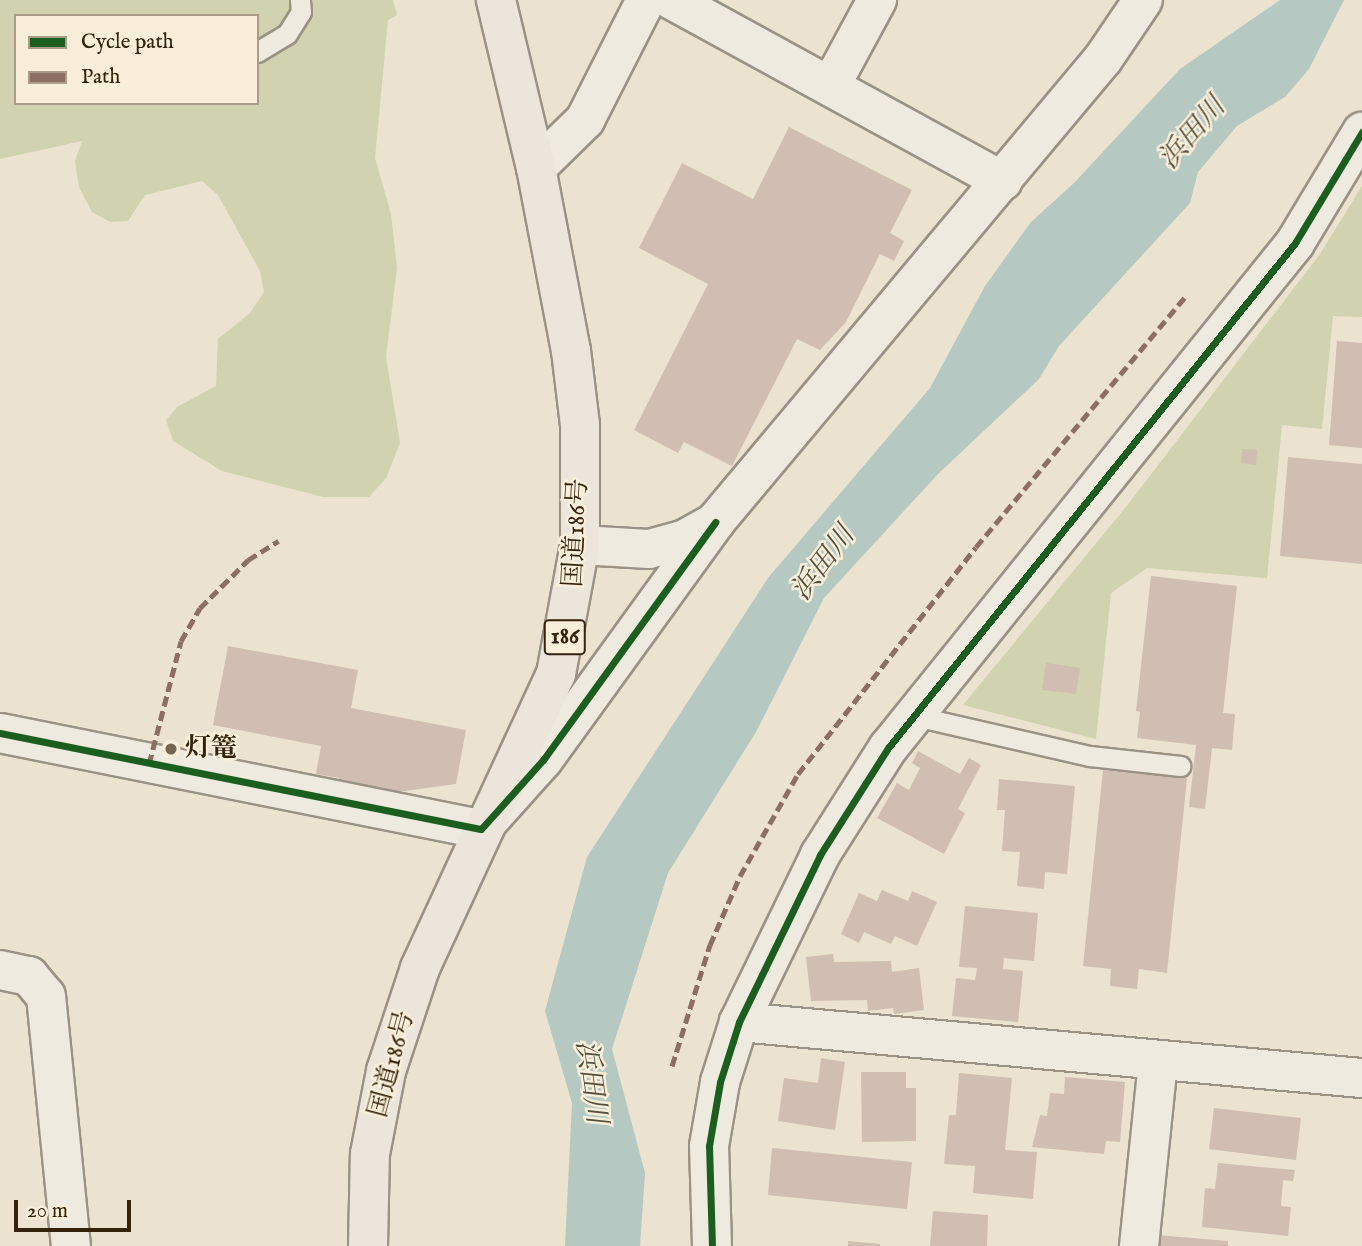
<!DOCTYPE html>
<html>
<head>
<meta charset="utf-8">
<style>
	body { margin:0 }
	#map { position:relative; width:1362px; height:1246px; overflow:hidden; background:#ebe2cf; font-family:"IM FELL English","Noto Serif JP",serif }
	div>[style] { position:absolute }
	.green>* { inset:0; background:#d0d2b0 }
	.water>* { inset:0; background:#b5c8c1 }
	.building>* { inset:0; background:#d0beb2 }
	.roads { filter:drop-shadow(2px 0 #9a9285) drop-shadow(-2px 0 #9a9285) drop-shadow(0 2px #9a9285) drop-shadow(0 -2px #9a9285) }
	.service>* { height:19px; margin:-9.5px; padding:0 9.5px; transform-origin:9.5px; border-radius:9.5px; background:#eeeae0 }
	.minor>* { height:38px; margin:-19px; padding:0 19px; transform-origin:19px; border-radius:19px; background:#eeeae0 }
	.tertiary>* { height:38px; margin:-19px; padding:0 19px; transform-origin:19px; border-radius:19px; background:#eeeae0 }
	.trunk>* { height:38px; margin:-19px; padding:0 19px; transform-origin:19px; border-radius:19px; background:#ebe5dc }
	.quiet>* { height:5px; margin-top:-2.5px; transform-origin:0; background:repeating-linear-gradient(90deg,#8d6e63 0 10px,transparent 0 15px) }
	.cycleway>* { height:7px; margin:-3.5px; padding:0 3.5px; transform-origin:3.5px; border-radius:3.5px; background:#1b5e20 }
	.dots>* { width:19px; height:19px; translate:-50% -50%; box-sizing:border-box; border:4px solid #f9eed9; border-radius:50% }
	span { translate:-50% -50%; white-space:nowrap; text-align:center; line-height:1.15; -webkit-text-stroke:5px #f9eed9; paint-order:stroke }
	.shield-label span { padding:2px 5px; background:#f9eed9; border:2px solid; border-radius:5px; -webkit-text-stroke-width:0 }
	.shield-label { font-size:24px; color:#35220d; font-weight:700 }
	.street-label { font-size:26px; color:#35220d }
	.poi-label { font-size:26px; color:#35220d; font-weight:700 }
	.left { translate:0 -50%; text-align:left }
	.water-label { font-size:28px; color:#545041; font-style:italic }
	.legend { position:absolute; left:14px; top:14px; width:245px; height:91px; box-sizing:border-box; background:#f9eed9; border:2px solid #ab9c87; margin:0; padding:9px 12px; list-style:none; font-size:21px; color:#35220d }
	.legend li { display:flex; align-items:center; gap:14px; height:35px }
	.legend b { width:35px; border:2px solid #ab9c87 }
	.scale { position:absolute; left:14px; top:1200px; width:117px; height:32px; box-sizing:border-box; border:4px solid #35220d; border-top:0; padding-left:9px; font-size:21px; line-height:24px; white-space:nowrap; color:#35220d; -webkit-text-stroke:5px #f9eed9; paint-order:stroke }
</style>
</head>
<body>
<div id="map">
	<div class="green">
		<div style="clip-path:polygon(evenodd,0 0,393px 0,397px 15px,388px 20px,375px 158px,391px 214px,397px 268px,386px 357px,400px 443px,386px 478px,369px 497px,323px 497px,222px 471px,173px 441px,166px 420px,177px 407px,216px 386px,218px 339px,250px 313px,264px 292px,260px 271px,218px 195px,202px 181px,145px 195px,128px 221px,110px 222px,92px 212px,79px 187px,75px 161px,82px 141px,0 159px,0 0,16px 16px,257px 16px,257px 103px,16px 103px,16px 16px)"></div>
		<div style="clip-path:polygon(1362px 186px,1362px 317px,1333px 316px,1322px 429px,1282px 425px,1267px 578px,1147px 568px,1111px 593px,1096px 739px,963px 705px,1126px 507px,1320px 254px)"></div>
	</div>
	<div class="water">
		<div style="clip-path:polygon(1280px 0,1344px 0,1309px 69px,1285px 97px,1237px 126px,1198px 172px,1190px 203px,1059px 346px,1039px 379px,938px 474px,824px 598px,756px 732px,668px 873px,612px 1049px,645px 1173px,640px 1246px,565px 1246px,572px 1103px,545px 1011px,587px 857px,768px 578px,930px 388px,985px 286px,1031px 222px,1074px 183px,1180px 69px)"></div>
	</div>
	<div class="building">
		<div style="clip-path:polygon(789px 127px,912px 190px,890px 233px,904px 241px,894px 261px,880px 254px,846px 322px,820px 350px,797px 339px,732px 466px,684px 442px,678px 453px,634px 430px,708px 284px,639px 248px,682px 163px,753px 199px)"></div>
		<div style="clip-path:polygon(1337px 341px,1362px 343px,1362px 448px,1329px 445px)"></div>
		<div style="clip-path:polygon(1242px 449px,1257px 450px,1256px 465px,1241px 463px)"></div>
		<div style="clip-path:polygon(1288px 457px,1362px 464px,1362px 564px,1280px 556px)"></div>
		<div style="clip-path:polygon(1151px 576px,1237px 586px,1223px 713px,1235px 714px,1232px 750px,1212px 748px,1205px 809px,1189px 807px,1196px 745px,1137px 738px,1140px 712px,1136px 711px)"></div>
		<div style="clip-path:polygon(228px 646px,358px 670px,351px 708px,466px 730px,456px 784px,383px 794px,338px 786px,339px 778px,316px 774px,321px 746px,213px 725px)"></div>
		<div style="clip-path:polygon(1046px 663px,1080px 668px,1076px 694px,1042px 690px)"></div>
		<div style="clip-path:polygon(918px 751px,960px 774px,969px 758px,981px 765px,958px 809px,965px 813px,944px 854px,877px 818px,897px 783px,909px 790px,920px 768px,912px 763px)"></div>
		<div style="clip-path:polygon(1103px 770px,1187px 778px,1167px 973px,1139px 969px,1137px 989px,1110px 986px,1111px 969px,1083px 966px)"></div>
		<div style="clip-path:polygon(999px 779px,1075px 786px,1067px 874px,1045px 872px,1044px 889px,1017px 886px,1020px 852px,1002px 851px,1005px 810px,997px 810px)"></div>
		<div style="clip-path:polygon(882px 890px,908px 901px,912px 891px,937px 902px,917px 946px,895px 936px,891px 944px,864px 932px,859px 943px,841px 934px,859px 893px,877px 901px)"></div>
		<div style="clip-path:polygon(965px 906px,1038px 913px,1034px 961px,1004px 958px,1003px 969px,1023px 971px,1018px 1022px,952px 1016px,956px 978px,975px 980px,977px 968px,959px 967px)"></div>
		<div style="clip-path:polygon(833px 954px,834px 962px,891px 961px,892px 972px,919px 968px,924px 1010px,894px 1014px,893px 1008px,868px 1011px,867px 1000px,811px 1001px,806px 957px)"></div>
		<div style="clip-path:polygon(821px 1058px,845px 1062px,835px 1130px,778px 1121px,784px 1078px,818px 1083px)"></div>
		<div style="clip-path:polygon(861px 1072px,906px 1072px,906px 1088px,916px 1088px,916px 1141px,862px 1142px)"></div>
		<div style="clip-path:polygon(959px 1073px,1012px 1078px,1005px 1150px,1037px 1152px,1033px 1199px,973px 1193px,975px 1166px,944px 1164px,949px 1115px,956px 1115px)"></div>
		<div style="clip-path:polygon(1065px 1077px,1125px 1082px,1120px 1142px,1106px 1141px,1104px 1154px,1032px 1147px,1040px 1115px,1047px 1116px,1050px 1093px,1064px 1094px)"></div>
		<div style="clip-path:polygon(1214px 1108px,1301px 1118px,1296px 1160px,1209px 1149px)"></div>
		<div style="clip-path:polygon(772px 1148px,912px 1162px,907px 1209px,768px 1195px)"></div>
		<div style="clip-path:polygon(1218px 1163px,1295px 1170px,1293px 1181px,1283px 1180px,1281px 1206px,1291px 1207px,1288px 1236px,1202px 1227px,1205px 1188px,1215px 1189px)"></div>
		<div style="clip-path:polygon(933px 1211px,988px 1215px,987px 1246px,930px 1246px)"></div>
		<div style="clip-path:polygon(1157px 1235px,1228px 1241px,1228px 1246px,1157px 1246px)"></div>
		<div style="clip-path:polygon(848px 1241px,880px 1244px,880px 1246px,848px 1246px)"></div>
	</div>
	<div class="roads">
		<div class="service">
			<div style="left:257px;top:52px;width:35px;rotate:-31deg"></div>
			<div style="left:287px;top:34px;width:26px;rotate:-58deg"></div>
			<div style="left:301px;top:12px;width:12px;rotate:-95deg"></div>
			<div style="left:915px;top:716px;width:180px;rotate:12.9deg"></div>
			<div style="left:1090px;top:756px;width:91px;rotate:6.3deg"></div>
		</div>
		<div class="minor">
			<div style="left:672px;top:0;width:377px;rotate:28.7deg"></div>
			<div style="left:831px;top:85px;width:97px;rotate:-61.6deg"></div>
			<div style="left:536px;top:168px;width:69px;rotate:-44.4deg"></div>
			<div style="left:585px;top:120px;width:135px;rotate:-63.1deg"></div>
			<div style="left:0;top:733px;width:490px;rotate:11.3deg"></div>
			<div style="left:481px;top:829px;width:93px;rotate:-48.1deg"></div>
			<div style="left:543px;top:760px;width:294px;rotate:-54.1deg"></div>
			<div style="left:0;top:970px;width:30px;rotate:12deg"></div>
			<div style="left:29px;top:976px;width:26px;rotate:50deg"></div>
			<div style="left:46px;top:996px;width:251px;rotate:84.3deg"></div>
			<div style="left:739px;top:1022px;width:626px;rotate:5.14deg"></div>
			<div style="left:712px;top:1246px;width:100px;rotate:-91.7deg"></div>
			<div style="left:709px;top:1146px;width:65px;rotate:-80.2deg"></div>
			<div style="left:720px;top:1082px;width:63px;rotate:-72.4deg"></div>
			<div style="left:739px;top:1022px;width:186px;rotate:-64.1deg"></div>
			<div style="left:820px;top:855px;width:127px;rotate:-57.6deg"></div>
			<div style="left:888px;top:748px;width:649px;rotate:-51.13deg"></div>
			<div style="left:1295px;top:243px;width:130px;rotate:-58.9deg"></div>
			<div style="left:1139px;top:1246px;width:186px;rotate:-84.1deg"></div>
		</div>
		<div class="tertiary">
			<div style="left:580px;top:545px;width:69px;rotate:3.3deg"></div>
			<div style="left:649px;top:549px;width:35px;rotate:-15deg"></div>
			<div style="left:683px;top:540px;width:37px;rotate:-29deg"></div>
			<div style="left:715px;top:522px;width:604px;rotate:-50.04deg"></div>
			<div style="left:1103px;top:59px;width:71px;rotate:-55.9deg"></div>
		</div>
		<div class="trunk">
			<div style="left:368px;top:1246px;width:92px;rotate:-88.8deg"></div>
			<div style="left:370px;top:1154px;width:85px;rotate:-79.1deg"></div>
			<div style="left:386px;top:1071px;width:108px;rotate:-71.7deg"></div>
			<div style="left:420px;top:968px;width:324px;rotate:-65.2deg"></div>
			<div style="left:556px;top:674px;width:131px;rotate:-79.5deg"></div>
			<div style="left:580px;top:545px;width:120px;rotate:-90deg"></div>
			<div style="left:580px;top:425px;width:75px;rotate:-96.9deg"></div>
			<div style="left:571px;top:351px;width:186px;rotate:-100.8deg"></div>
			<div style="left:536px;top:168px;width:173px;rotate:-103.4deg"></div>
		</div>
	</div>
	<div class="quiet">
		<div style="left:149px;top:764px;width:127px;rotate:-75.4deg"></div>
		<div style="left:181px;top:641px;width:38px;rotate:-60deg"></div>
		<div style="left:200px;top:608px;width:68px;rotate:-45deg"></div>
		<div style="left:248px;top:560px;width:36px;rotate:-32deg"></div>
		<div style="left:672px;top:1066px;width:127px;rotate:-72.6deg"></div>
		<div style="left:710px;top:945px;width:75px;rotate:-66.5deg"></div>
		<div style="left:740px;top:876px;width:117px;rotate:-60.4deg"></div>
		<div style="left:798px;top:774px;width:288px;rotate:-51.9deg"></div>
		<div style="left:976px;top:547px;width:327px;rotate:-50.1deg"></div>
	</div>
	<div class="cycleway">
		<div style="left:0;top:733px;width:490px;rotate:11.3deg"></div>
		<div style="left:481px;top:829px;width:93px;rotate:-48.1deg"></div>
		<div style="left:543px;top:760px;width:294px;rotate:-54.1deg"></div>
		<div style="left:712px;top:1246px;width:100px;rotate:-91.7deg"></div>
		<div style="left:709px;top:1146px;width:65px;rotate:-80.2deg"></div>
		<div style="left:720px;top:1082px;width:63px;rotate:-72.4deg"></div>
		<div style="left:739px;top:1022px;width:186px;rotate:-64.1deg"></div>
		<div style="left:820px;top:855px;width:127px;rotate:-57.6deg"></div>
		<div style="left:888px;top:748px;width:649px;rotate:-51.13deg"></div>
		<div style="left:1295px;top:243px;width:130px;rotate:-58.9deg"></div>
	</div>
	<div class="dots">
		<div style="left:171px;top:749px;background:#756551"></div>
	</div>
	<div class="shield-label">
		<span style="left:565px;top:637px">186</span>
	</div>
	<div class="street-label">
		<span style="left:576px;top:533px;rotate:-87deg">国道186号</span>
		<span style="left:392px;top:1064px;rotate:-75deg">国道186号</span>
	</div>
	<div class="poi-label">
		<span class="left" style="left:185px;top:749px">灯篭</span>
	</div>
	<div class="water-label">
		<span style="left:1193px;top:134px;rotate:-49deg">浜田川</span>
		<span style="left:824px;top:564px;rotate:-53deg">浜田川</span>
		<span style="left:590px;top:1082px;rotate:82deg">浜田川</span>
	</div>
	<ul class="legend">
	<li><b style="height:9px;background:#1b5e20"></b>Cycle path</li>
	<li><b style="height:9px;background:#8d6e63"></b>Path</li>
	</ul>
	<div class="scale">20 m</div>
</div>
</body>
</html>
